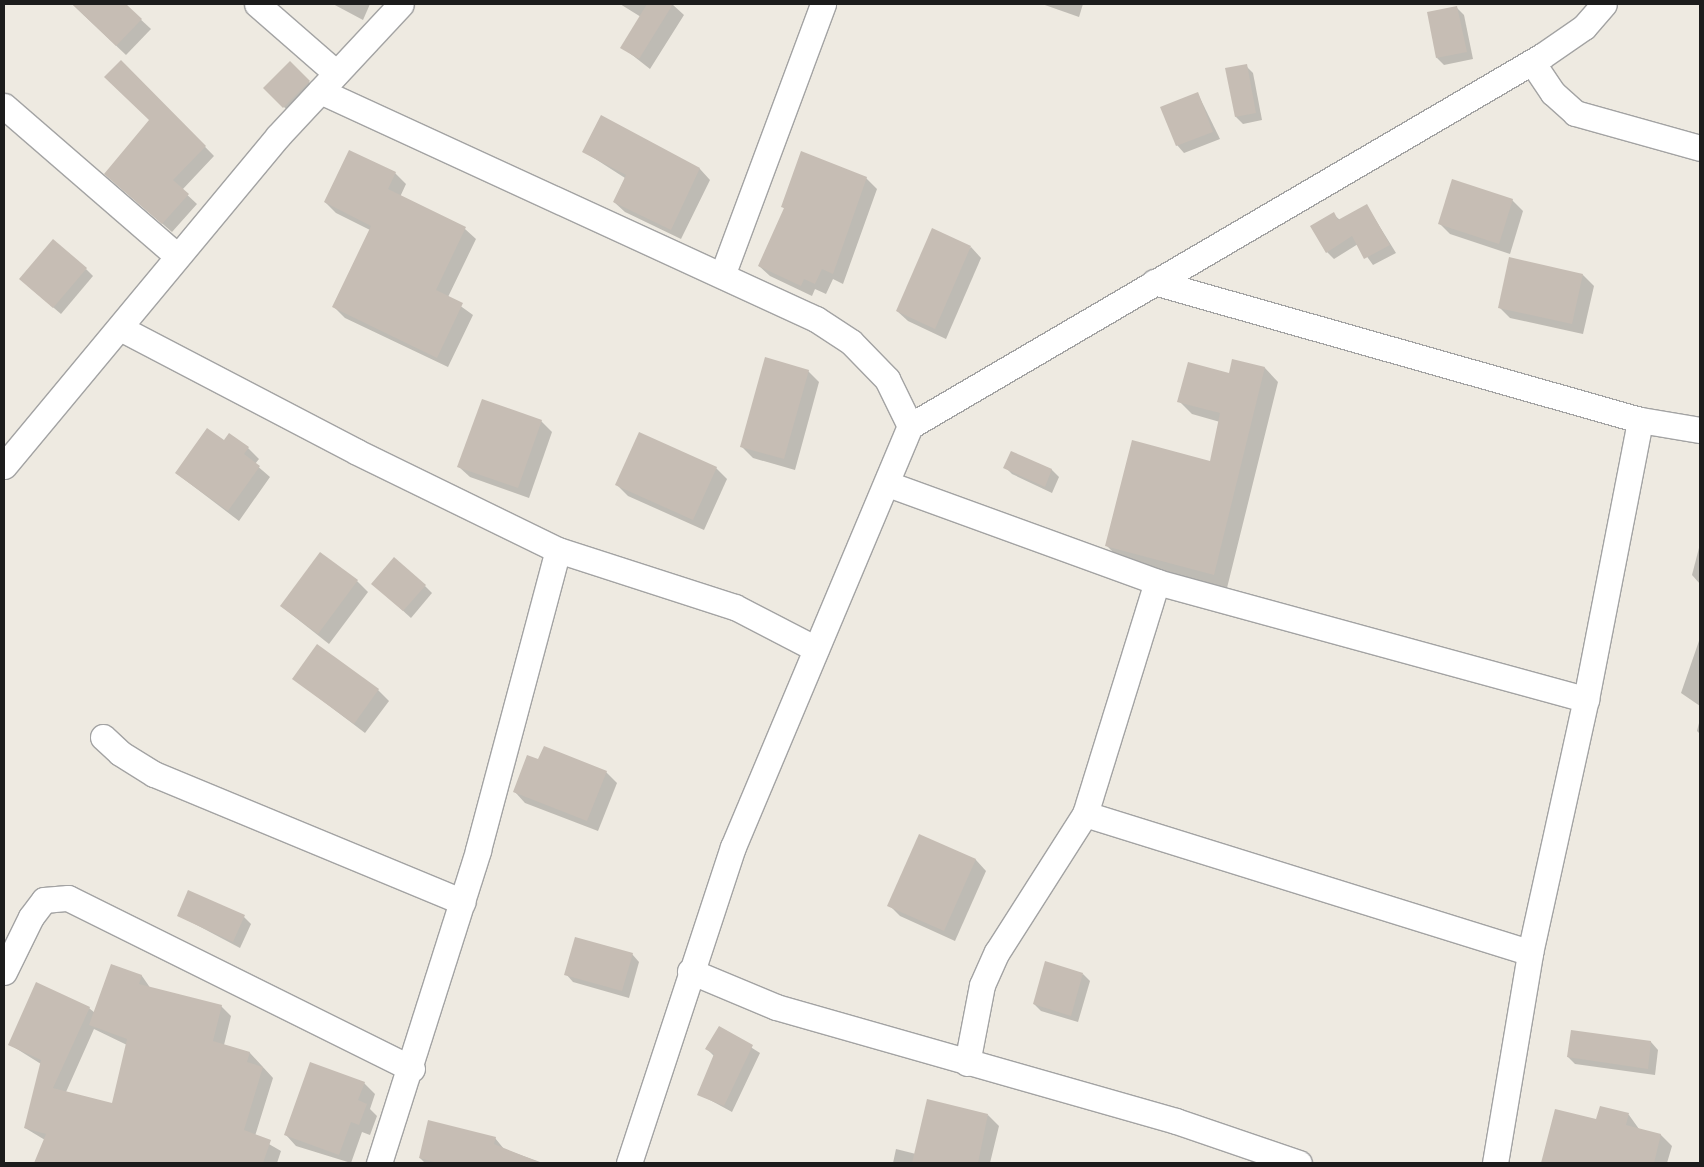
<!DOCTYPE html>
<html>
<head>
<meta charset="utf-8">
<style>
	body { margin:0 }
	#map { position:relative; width:1704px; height:1167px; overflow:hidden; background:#eeeae1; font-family:"Nunito Sans",sans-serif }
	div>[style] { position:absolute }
	.shadow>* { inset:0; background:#0003 }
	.building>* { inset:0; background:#c6bdb4 }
	.roads { filter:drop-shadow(1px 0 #a3a3a3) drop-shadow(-1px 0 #a3a3a3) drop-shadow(0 1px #a3a3a3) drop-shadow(0 -1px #a3a3a3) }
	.minor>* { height:25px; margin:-12.5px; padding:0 12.5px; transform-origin:12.5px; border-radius:12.5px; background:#fff }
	span { translate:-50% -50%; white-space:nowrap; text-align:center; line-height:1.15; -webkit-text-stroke:4.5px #fff; paint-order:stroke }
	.frame { position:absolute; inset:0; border:5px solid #1c1c1c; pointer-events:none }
</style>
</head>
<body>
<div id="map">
	<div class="shadow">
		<div style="clip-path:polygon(72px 4px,124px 4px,151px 29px,126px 55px)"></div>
		<div style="clip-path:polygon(333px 4px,370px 4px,363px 20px)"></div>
		<div style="clip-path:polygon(620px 4px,672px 4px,684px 15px,650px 69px,622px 47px,641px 17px)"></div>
		<div style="clip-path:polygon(1042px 4px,1083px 4px,1079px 17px)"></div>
		<div style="clip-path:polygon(1457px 8px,1464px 15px,1473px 59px,1444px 65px,1437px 58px)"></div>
		<div style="clip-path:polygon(121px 61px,214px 156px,182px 190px,197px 204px,172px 232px,115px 183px,151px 121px)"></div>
		<div style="clip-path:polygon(290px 63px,316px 89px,291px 114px,265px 88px)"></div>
		<div style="clip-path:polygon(1246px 66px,1253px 73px,1262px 120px,1243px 124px,1236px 117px)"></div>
		<div style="clip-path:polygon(1198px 94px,1220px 139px,1184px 153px,1177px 145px)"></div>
		<div style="clip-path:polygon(627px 134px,700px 169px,710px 180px,681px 239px,625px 212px,614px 202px,625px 178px,583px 151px)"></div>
		<div style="clip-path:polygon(395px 173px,406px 184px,400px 197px,465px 229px,476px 239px,448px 297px,473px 315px,448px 367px,345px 318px,334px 307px,370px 230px,336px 213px,325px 202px)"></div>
		<div style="clip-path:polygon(866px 178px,877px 189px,843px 284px,833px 279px,826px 294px,815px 289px,812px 296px,770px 276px,759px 266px,785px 209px,782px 206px)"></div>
		<div style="clip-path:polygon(1512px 200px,1523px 211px,1510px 254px,1450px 234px,1439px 223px)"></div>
		<div style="clip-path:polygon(1367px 206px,1396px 253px,1373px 265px,1358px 244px,1334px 259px,1327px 252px,1333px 214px,1340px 220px)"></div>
		<div style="clip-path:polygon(971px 247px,981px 258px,946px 339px,908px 321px,897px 311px)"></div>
		<div style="clip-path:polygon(86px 269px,93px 276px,61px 314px,28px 286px)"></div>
		<div style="clip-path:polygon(1583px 275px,1594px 286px,1583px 334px,1510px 318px,1499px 307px)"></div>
		<div style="clip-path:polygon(1265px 368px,1278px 382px,1227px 588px,1120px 559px,1107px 546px,1211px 462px,1220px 422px,1192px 414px,1179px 401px,1230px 375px)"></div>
		<div style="clip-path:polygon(808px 371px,819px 382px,795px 470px,753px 458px,742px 447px)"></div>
		<div style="clip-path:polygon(541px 421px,552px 432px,529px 498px,470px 477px,459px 467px)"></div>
		<div style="clip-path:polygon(224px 442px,248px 448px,259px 459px,255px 464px,270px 477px,239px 521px,176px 473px)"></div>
		<div style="clip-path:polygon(1011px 452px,1052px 470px,1059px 477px,1052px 493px,1012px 474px,1005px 467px)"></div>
		<div style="clip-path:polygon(716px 468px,727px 479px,704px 530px,628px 496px,617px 485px)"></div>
		<div style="clip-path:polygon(1700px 544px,1700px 584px,1692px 575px)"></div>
		<div style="clip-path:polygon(357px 581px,368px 592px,329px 644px,281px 606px)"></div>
		<div style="clip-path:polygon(425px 586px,432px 593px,411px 618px,380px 590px)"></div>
		<div style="clip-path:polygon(1700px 638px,1700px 706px,1681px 693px)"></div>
		<div style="clip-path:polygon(294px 679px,378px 690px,389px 701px,365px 733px)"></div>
		<div style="clip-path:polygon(1700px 719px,1700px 734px,1697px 731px)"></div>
		<div style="clip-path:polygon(606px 772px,617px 783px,598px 831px,525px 803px,515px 792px)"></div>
		<div style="clip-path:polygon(920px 836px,976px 860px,986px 871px,955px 941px,900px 916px,889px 905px)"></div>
		<div style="clip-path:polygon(178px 915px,244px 917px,251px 924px,240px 948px)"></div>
		<div style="clip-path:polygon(632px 954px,639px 962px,629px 998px,573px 982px,566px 974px)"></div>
		<div style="clip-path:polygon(evenodd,112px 965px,142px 976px,151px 989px,221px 1006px,231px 1016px,224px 1045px,250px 1053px,273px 1078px,255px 1136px,281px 1151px,277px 1163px,35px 1163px,45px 1140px,25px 1128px,41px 1064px,9px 1044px,89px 1008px,95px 1013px,112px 965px,94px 1029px,127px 1045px,113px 1104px,66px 1092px,94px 1029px)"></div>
		<div style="clip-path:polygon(1083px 974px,1090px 981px,1078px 1022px,1041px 1011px,1034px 1004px)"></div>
		<div style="clip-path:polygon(719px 1027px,760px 1053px,732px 1112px,699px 1094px,714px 1056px,707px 1049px)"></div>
		<div style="clip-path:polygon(1572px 1031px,1651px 1042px,1658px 1050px,1655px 1075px,1575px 1064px,1568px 1057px)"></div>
		<div style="clip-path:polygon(364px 1083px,375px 1094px,370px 1109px,377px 1116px,370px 1135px,362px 1132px,351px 1163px,296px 1146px,286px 1135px)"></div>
		<div style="clip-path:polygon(1601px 1107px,1629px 1115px,1639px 1129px,1661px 1135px,1672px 1146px,1667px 1163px,1543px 1163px,1556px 1110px,1597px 1121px)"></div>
		<div style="clip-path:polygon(988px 1115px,999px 1126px,990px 1163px,893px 1163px,896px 1149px,916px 1154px)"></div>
		<div style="clip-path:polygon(495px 1138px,504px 1149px,543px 1163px,425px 1163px,420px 1158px)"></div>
	</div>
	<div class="building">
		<div style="clip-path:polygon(72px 4px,126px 4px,142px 19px,116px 46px)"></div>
		<div style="clip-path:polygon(647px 4px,673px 4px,639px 59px,620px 48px)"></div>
		<div style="clip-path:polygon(1457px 6px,1467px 52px,1436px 58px,1427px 12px)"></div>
		<div style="clip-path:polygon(121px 60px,206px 146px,173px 180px,189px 194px,162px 224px,104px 174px,149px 120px,104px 77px)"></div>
		<div style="clip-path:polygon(290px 61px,310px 81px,283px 108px,263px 88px)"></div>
		<div style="clip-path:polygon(1247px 64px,1256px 113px,1235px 117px,1225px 68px)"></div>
		<div style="clip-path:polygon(1198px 92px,1213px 132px,1176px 146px,1160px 107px)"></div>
		<div style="clip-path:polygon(601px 115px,700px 168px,671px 230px,613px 202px,626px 175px,582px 152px)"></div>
		<div style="clip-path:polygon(349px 150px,396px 172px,388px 189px,466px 227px,436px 290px,463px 303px,437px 358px,332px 307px,371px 226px,324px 202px)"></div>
		<div style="clip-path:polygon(801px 151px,867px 177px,833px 274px,822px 269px,815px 284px,804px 279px,801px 286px,758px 266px,784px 208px,781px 207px)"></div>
		<div style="clip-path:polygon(1452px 179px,1513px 199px,1499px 244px,1438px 224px)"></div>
		<div style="clip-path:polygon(1367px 204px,1390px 245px,1364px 259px,1352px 236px,1326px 253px,1310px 226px,1334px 212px,1338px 220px)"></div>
		<div style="clip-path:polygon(932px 228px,971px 246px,935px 329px,896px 311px)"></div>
		<div style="clip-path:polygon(53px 239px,87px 268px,53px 308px,19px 279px)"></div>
		<div style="clip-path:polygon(1509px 257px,1583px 274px,1572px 324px,1498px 308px)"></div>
		<div style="clip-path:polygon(765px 357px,809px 370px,784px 459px,740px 447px)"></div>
		<div style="clip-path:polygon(1232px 359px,1265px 367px,1214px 575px,1105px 546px,1132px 440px,1210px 461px,1220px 413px,1177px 402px,1188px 362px,1229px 373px)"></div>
		<div style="clip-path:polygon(482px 399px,542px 420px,518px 488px,457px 467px)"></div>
		<div style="clip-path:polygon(207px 428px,224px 440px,229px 433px,249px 447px,244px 454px,260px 466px,228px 511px,175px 473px)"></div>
		<div style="clip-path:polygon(639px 432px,717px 467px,693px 520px,615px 485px)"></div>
		<div style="clip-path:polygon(1011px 451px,1052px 469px,1045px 487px,1003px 468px)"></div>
		<div style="clip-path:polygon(320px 552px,358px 580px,318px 634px,280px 606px)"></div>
		<div style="clip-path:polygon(394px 557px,426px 585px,403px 611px,371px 584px)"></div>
		<div style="clip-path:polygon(317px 644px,379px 689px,354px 724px,292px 679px)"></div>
		<div style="clip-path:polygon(544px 746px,607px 771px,587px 821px,513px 792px,527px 755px,538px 759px)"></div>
		<div style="clip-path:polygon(919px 834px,976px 859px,944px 931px,887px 906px)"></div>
		<div style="clip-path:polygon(188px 890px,245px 915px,233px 942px,177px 916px)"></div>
		<div style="clip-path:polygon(575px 937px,633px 953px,622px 991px,564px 975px)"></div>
		<div style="clip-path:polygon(1045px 961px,1083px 973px,1071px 1016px,1033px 1004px)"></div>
		<div style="clip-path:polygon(111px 964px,142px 975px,139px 984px,222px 1005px,213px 1041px,250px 1052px,247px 1062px,263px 1067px,244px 1130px,271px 1140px,263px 1163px,34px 1163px,46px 1134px,24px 1128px,41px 1060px,8px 1045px,36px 982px,90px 1007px,53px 1088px,112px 1103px,127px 1039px,89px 1025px)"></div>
		<div style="clip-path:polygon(719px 1026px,753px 1045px,724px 1106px,697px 1095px,714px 1054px,705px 1049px)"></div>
		<div style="clip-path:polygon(1571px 1030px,1651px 1041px,1648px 1069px,1567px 1057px)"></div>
		<div style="clip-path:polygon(310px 1062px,365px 1082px,358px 1100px,367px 1104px,359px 1125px,351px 1122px,339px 1155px,284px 1135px)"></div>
		<div style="clip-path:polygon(927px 1099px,988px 1114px,978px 1163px,912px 1163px)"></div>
		<div style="clip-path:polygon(1600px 1106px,1629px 1113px,1626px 1125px,1661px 1134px,1654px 1163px,1541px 1163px,1555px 1109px,1596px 1119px)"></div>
		<div style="clip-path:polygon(428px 1120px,496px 1137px,494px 1144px,541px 1163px,438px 1163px,419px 1158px)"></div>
	</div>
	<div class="roads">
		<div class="minor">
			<div style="left:257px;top:4px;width:105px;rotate:41.1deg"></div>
			<div style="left:1532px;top:62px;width:37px;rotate:56deg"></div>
			<div style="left:1553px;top:93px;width:30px;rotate:42deg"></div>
			<div style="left:1575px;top:113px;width:130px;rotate:15.6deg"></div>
			<div style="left:320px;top:91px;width:546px;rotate:24.69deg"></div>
			<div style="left:816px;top:319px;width:42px;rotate:33.3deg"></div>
			<div style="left:851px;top:342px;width:52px;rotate:45.8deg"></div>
			<div style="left:887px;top:379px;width:52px;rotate:63.9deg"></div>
			<div style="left:4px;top:106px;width:229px;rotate:40.9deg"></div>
			<div style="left:723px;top:273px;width:287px;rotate:-69.6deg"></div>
			<div style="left:1154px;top:282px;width:505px;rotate:15.85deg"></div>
			<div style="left:1640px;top:420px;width:61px;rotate:9.5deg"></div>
			<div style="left:120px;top:328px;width:267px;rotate:27.6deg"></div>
			<div style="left:357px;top:452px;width:224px;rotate:26deg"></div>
			<div style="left:558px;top:550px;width:186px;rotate:17.9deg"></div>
			<div style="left:735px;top:607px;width:91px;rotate:27.4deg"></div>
			<div style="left:4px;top:466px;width:429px;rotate:-50.3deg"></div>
			<div style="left:278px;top:136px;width:180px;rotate:-47deg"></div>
			<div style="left:888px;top:484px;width:286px;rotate:20deg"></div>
			<div style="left:1157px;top:582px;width:445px;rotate:15.3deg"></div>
			<div style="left:103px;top:737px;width:23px;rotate:43deg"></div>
			<div style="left:120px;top:753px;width:40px;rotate:32deg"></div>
			<div style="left:154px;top:774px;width:334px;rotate:22.5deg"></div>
			<div style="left:1085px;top:814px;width:466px;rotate:17.3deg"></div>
			<div style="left:690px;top:971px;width:93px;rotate:22.7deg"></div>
			<div style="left:776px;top:1007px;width:416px;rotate:15.9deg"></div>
			<div style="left:1176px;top:1121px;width:130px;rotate:18.9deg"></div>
			<div style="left:4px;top:972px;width:61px;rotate:-63.9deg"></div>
			<div style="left:31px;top:917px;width:21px;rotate:-53deg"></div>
			<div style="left:44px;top:900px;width:24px;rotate:-5deg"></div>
			<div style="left:68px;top:898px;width:384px;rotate:26.4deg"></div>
			<div style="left:967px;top:1063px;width:79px;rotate:-79.1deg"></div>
			<div style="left:982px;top:985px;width:36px;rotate:-66deg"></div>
			<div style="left:997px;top:952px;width:164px;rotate:-57.5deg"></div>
			<div style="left:1085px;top:814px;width:243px;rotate:-72.8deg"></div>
			<div style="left:379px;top:1163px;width:328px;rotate:-72.4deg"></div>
			<div style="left:478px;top:850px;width:310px;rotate:-75.1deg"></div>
			<div style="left:629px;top:1163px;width:333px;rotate:-71.8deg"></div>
			<div style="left:733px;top:847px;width:457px;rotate:-67.2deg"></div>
			<div style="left:910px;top:426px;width:732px;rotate:-30.35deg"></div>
			<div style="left:1542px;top:56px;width:51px;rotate:-34.6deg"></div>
			<div style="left:1584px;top:27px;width:30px;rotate:-49deg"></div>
			<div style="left:1495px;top:1163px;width:213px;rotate:-80.5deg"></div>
			<div style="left:1530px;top:953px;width:260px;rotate:-77.6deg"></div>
			<div style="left:1586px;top:699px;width:284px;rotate:-79deg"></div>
		</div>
	</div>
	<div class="frame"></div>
</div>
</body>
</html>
